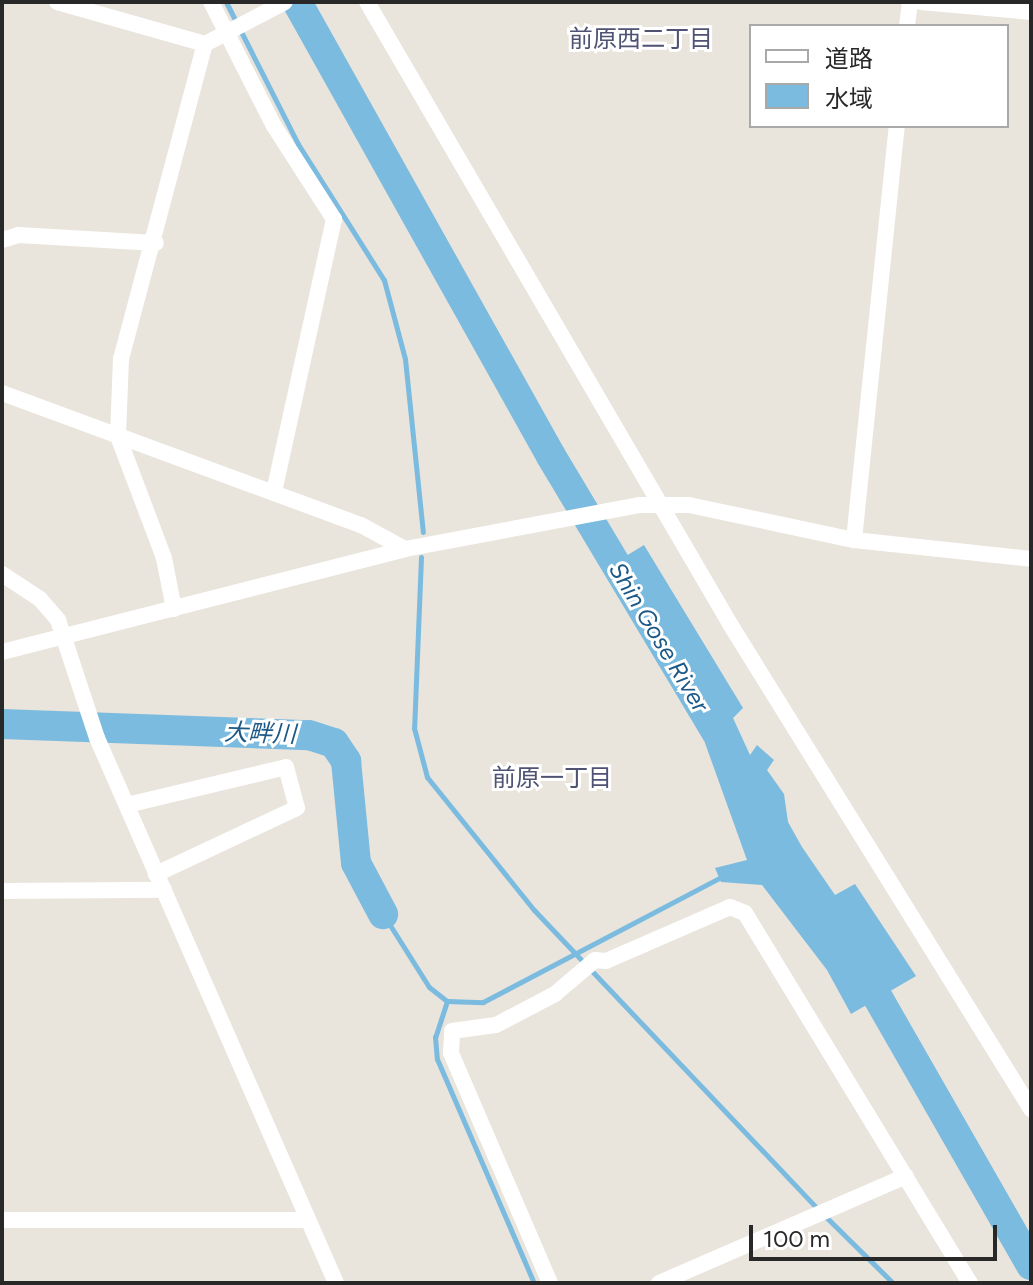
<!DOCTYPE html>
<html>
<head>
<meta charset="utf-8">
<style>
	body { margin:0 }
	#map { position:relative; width:1033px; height:1285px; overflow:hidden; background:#e9e4dc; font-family:Figtree,"Noto Sans JP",sans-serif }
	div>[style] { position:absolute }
	.water>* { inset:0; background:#7bbbdf }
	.stream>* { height:5px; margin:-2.5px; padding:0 2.5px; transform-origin:2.5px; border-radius:2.5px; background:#7bbbdf }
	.river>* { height:30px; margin:-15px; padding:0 15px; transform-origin:15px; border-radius:15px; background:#7bbbdf }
	.street>* { height:16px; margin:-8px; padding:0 8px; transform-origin:8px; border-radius:8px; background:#fff }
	span { translate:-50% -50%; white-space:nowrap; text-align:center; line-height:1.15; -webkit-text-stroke:6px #fff; paint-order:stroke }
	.neighbourhood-label { font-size:24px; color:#4f5273 }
	.water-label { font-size:24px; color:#1d5987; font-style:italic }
	.frame { position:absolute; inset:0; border:4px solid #282828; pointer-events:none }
	.legend { position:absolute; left:749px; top:24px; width:260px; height:104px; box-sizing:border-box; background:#fff; border:2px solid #a9a9a9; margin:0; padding:10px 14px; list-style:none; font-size:24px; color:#282828 }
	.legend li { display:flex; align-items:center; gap:16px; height:40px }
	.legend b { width:40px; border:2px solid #a9a9a9 }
	.scale { position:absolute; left:749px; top:1225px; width:248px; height:36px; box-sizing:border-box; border:4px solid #282828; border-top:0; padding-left:10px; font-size:24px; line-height:28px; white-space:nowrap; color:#282828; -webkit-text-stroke:6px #fff; paint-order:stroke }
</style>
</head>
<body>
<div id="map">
	<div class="water">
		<div style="clip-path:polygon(644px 545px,743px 708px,733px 718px,750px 755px,757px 745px,774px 760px,767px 770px,784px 794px,788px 822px,802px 847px,835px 895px,855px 884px,916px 976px,851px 1014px,827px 970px,762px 885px,721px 882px,715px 868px,747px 860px,705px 743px,718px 723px,626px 556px)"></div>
	</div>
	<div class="stream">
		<div style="left:226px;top:2px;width:159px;rotate:63.1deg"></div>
		<div style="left:298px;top:144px;width:161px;rotate:57.7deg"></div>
		<div style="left:384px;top:280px;width:82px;rotate:75.1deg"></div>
		<div style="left:405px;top:359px;width:174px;rotate:84.1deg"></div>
		<div style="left:421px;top:557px;width:171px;rotate:92.3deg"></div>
		<div style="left:414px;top:728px;width:51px;rotate:75.1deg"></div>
		<div style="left:427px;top:777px;width:171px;rotate:51.2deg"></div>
		<div style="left:534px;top:910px;width:412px;rotate:46.5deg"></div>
		<div style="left:383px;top:914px;width:86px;rotate:57.8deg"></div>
		<div style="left:429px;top:987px;width:23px;rotate:38deg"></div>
		<div style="left:447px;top:1001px;width:36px;rotate:2deg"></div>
		<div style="left:483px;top:1002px;width:273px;rotate:-27.7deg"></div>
		<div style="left:447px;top:1001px;width:38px;rotate:108deg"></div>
		<div style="left:435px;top:1037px;width:22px;rotate:85deg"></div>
		<div style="left:437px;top:1059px;width:244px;rotate:66.6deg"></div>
		<div style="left:825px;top:1216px;width:95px;rotate:44.6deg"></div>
	</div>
	<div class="river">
		<div style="left:297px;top:2px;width:520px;rotate:60.77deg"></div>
		<div style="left:551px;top:456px;width:358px;rotate:59.1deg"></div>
		<div style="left:2px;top:724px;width:307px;rotate:2.1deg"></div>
		<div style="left:309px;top:735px;width:26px;rotate:18deg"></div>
		<div style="left:334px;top:743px;width:22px;rotate:56deg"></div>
		<div style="left:346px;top:761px;width:102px;rotate:84.4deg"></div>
		<div style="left:356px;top:863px;width:58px;rotate:62.1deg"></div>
		<div style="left:858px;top:963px;width:348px;rotate:60.2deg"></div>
	</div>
	<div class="street">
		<div style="left:57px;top:2px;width:154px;rotate:15.8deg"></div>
		<div style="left:205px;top:44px;width:90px;rotate:-27.7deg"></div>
		<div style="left:211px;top:2px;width:139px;rotate:63.1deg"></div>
		<div style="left:274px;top:126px;width:111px;rotate:57.2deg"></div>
		<div style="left:334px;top:219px;width:280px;rotate:102.4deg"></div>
		<div style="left:367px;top:2px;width:720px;rotate:59.73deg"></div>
		<div style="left:730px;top:624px;width:571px;rotate:58.18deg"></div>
		<div style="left:921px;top:2px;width:110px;rotate:5.2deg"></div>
		<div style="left:907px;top:26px;width:24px;rotate:-83deg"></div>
		<div style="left:2px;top:240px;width:17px;rotate:-17deg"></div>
		<div style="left:18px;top:235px;width:138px;rotate:3.3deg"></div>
		<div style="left:2px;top:393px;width:382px;rotate:20.2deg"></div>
		<div style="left:361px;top:525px;width:50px;rotate:28.6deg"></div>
		<div style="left:854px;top:540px;width:416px;rotate:-84.1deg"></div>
		<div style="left:2px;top:574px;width:45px;rotate:33.3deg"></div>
		<div style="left:40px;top:599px;width:28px;rotate:49deg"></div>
		<div style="left:58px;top:620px;width:124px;rotate:71.7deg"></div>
		<div style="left:97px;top:738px;width:595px;rotate:66.32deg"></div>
		<div style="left:174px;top:609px;width:52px;rotate:-101.1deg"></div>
		<div style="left:164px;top:558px;width:130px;rotate:-110.7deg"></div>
		<div style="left:118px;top:436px;width:77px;rotate:-87.8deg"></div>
		<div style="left:121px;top:359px;width:326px;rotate:-75.1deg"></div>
		<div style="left:2px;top:652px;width:416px;rotate:-14.3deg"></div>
		<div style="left:405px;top:549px;width:238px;rotate:-10.6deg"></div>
		<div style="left:639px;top:505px;width:50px"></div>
		<div style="left:689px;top:505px;width:169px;rotate:12deg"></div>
		<div style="left:854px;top:540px;width:178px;rotate:6.1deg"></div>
		<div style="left:127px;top:805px;width:163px;rotate:-13.4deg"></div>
		<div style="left:286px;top:767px;width:42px;rotate:75deg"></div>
		<div style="left:297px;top:808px;width:156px;rotate:154.9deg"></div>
		<div style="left:2px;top:891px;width:162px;rotate:-0.4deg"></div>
		<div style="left:2px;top:1220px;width:306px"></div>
		<div style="left:550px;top:1283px;width:250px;rotate:-113.3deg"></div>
		<div style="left:451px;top:1053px;width:22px;rotate:-87deg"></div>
		<div style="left:452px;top:1031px;width:44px;rotate:-7.8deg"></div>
		<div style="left:496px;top:1025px;width:67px;rotate:-27.7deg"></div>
		<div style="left:555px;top:994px;width:52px;rotate:-40.4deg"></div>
		<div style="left:595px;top:960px;width:11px;rotate:5deg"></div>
		<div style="left:606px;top:961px;width:135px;rotate:-23.5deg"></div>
		<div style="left:730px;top:907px;width:16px;rotate:22deg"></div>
		<div style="left:745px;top:913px;width:433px;rotate:58.7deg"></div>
		<div style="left:659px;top:1283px;width:269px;rotate:-23.4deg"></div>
	</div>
	<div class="neighbourhood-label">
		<span style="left:641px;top:39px">前原西二丁目</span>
		<span style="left:552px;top:778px">前原一丁目</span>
	</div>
	<div class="water-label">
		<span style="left:659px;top:637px;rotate:59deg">Shin Gose River</span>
		<span style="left:260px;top:733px;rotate:2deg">大畔川</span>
	</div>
	<div class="frame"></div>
	<ul class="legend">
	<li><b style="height:10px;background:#fff"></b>道路</li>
	<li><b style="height:22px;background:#7bbbdf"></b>水域</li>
	</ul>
	<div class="scale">100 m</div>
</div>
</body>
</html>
